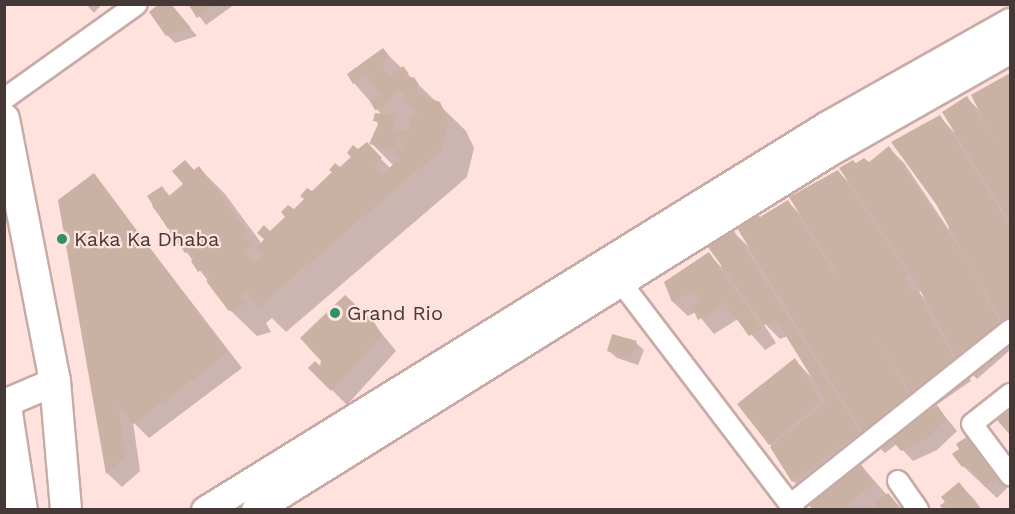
<!DOCTYPE html>
<html>
<head>
<meta charset="utf-8">
<style>
	body { margin:0 }
	#map { position:relative; width:1015px; height:514px; overflow:hidden; background:#ffe1dd; font-family:"Work Sans",sans-serif }
	div>[style] { position:absolute }
	.shadow>* { inset:0; background:#0003 }
	.building>* { inset:0; background:#c9b2a3 }
	.roads { filter:drop-shadow(2px 0 #c7aba7) drop-shadow(-2px 0 #c7aba7) drop-shadow(0 2px #c7aba7) drop-shadow(0 -2px #c7aba7) }
	.minor>* { height:20px; margin:-10px; padding:0 10px; transform-origin:10px; border-radius:10px; background:#fff }
	.secondary>* { height:27px; margin:-13.5px; padding:0 13.5px; transform-origin:13.5px; border-radius:13.5px; background:#fff }
	.primary>* { height:30px; margin:-15px; padding:0 15px; transform-origin:15px; border-radius:15px; background:#fff }
	.motorway>* { height:33px; margin:-16.5px; padding:0 16.5px; transform-origin:16.5px; border-radius:16.5px; background:#fff }
	.dots>* { width:16px; height:16px; translate:-50% -50%; box-sizing:border-box; border:3px solid #ffe1dd; border-radius:50% }
	span { translate:-50% -50%; white-space:nowrap; text-align:center; line-height:1.15; -webkit-text-stroke:4.5px #ffe1dd; paint-order:stroke }
	.poi-label { font-size:20px; color:#453937 }
	.left { translate:0 -50%; text-align:left }
	.frame { position:absolute; inset:0; border:6px solid #453937; pointer-events:none }
</style>
</head>
<body>
<div id="map">
	<div class="shadow">
		<div style="clip-path:polygon(102px 4px,94px 13px,86px 4px)"></div>
		<div style="clip-path:polygon(190px 4px,235px 4px,206px 25px)"></div>
		<div style="clip-path:polygon(173px 8px,197px 36px,175px 43px,167px 35px)"></div>
		<div style="clip-path:polygon(383px 50px,466px 131px,474px 148px,467px 177px,286px 332px,272px 318px,266px 323px,271px 332px,257px 336px,229px 309px,152px 206px,162px 188px,171px 197px,199px 168px,225px 194px,262px 244px,366px 144px,391px 169px,394px 166px,371px 143px,379px 125px,375px 120px,382px 115px,354px 83px)"></div>
		<div style="clip-path:polygon(evenodd,1010px 76px,1010px 350px,977px 379px,962px 364px,971px 381px,929px 410px,923px 405px,928px 415px,937px 407px,957px 431px,937px 450px,913px 461px,897px 444px,885px 453px,869px 438px,808px 496px,793px 481px,770px 444px,795px 360px,812px 378px,788px 336px,780px 339px,761px 320px,776px 343px,765px 350px,738px 319px,714px 334px,696px 312px,688px 316px,673px 302px,666px 283px,709px 254px,721px 267px,734px 233px,749px 247px,760px 219px,788px 202px,800px 214px,838px 172px,850px 183px,856px 165px,869px 164px,889px 148px,904px 163px,949px 230px,940px 117px,955px 133px,967px 98px,979px 110px,973px 96px,1010px 76px,922px 291px,929px 304px,919px 292px,922px 291px)"></div>
		<div style="clip-path:polygon(94px 175px,242px 368px,149px 438px,133px 422px,140px 471px,122px 487px,107px 473px)"></div>
		<div style="clip-path:polygon(373px 323px,396px 351px,347px 405px,310px 368px,321px 369px,323px 360px)"></div>
		<div style="clip-path:polygon(636px 343px,644px 350px,638px 365px,617px 358px,609px 351px)"></div>
		<div style="clip-path:polygon(982px 447px,1010px 485px,997px 498px,963px 466px)"></div>
		<div style="clip-path:polygon(858px 462px,887px 495px,903px 510px,815px 510px)"></div>
		<div style="clip-path:polygon(959px 484px,974px 499px,982px 510px,943px 510px,941px 507px)"></div>
	</div>
	<div class="building">
		<div style="clip-path:polygon(159px 4px,171px 4px,191px 28px,166px 36px,149px 12px)"></div>
		<div style="clip-path:polygon(188px 4px,217px 4px,197px 18px)"></div>
		<div style="clip-path:polygon(383px 48px,390px 57px,381px 64px,391px 77px,403px 66px,409px 74px,401px 80px,414px 77px,419px 85px,415px 89px,421px 95px,440px 102px,448px 120px,441px 150px,258px 307px,247px 291px,240px 296px,245px 304px,233px 312px,228px 310px,206px 281px,211px 278px,203px 269px,198px 272px,191px 261px,195px 258px,188px 251px,185px 253px,170px 232px,171px 227px,168px 229px,147px 196px,162px 186px,169px 196px,183px 184px,172px 171px,185px 160px,194px 170px,199px 166px,246px 230px,242px 234px,252px 246px,245px 254px,255px 263px,263px 254px,257px 248px,264px 239px,257px 233px,264px 225px,270px 231px,285px 217px,281px 212px,288px 205px,294px 209px,304px 199px,300px 196px,307px 188px,312px 191px,332px 172px,329px 170px,335px 163px,340px 167px,351px 157px,347px 153px,353px 145px,358px 149px,367px 142px,382px 158px,373px 165px,382px 175px,399px 159px,394px 154px,400px 146px,406px 152px,398px 137px,395px 150px,369px 144px,379px 122px,373px 121px,375px 113px,394px 115px,392px 131px,410px 130px,411px 118px,418px 113px,398px 88px,384px 107px,375px 110px,370px 101px,382px 96px,366px 74px,353px 84px,347px 74px)"></div>
		<div style="clip-path:polygon(1010px 73px,1010px 221px,942px 112px,967px 96px,995px 142px,971px 95px)"></div>
		<div style="clip-path:polygon(940px 115px,1010px 226px,1010px 324px,1006px 328px,936px 204px,891px 142px)"></div>
		<div style="clip-path:polygon(889px 146px,969px 263px,1003px 330px,961px 365px,913px 277px,839px 168px,853px 160px,856px 163px,864px 158px,869px 162px)"></div>
		<div style="clip-path:polygon(838px 170px,909px 275px,905px 277px,912px 290px,917px 290px,957px 366px,913px 396px,789px 197px)"></div>
		<div style="clip-path:polygon(94px 173px,228px 353px,133px 424px,118px 404px,125px 456px,106px 474px,58px 200px)"></div>
		<div style="clip-path:polygon(788px 200px,835px 275px,847px 286px,911px 398px,864px 434px,737px 228px,757px 214px,760px 217px)"></div>
		<div style="clip-path:polygon(734px 231px,860px 432px,792px 482px,770px 447px,827px 402px,776px 320px,764px 325px,708px 247px)"></div>
		<div style="clip-path:polygon(709px 252px,762px 328px,749px 336px,725px 303px,698px 320px,692px 307px,701px 302px,694px 291px,672px 302px,664px 282px)"></div>
		<div style="clip-path:polygon(345px 295px,374px 322px,382px 335px,331px 391px,308px 368px,315px 361px,320px 366px,321px 361px,300px 338px)"></div>
		<div style="clip-path:polygon(612px 334px,637px 341px,631px 359px,607px 351px)"></div>
		<div style="clip-path:polygon(795px 358px,821px 401px,769px 445px,737px 404px)"></div>
		<div style="clip-path:polygon(937px 405px,946px 418px,926px 439px,901px 451px,893px 441px,895px 435px)"></div>
		<div style="clip-path:polygon(1010px 410px,1010px 435px,997px 420px)"></div>
		<div style="clip-path:polygon(971px 434px,1001px 475px,985px 487px,967px 464px,962px 467px,952px 454px,959px 449px,956px 444px)"></div>
		<div style="clip-path:polygon(858px 460px,874px 483px,842px 510px,813px 510px,806px 501px)"></div>
		<div style="clip-path:polygon(959px 482px,981px 510px,939px 506px,945px 502px,941px 497px)"></div>
		<div style="clip-path:polygon(888px 493px,902px 510px,877px 510px,874px 504px)"></div>
	</div>
	<div class="roads">
		<div class="minor">
			<div style="left:4px;top:99px;width:163px;rotate:-35.5deg"></div>
			<div style="left:613px;top:272px;width:299px;rotate:52.7deg"></div>
			<div style="left:1010px;top:394px;width:48px;rotate:141.7deg"></div>
			<div style="left:972px;top:424px;width:64px;rotate:53.3deg"></div>
			<div style="left:898px;top:481px;width:35px;rotate:55deg"></div>
			<div style="left:790px;top:505px;width:281px;rotate:-38.5deg"></div>
		</div>
		<div class="secondary">
			<div style="left:4px;top:403px;width:56px;rotate:-23.3deg"></div>
			<div style="left:205px;top:510px;width:732px;rotate:-31.76deg"></div>
			<div style="left:827px;top:125px;width:210px;rotate:-29.4deg"></div>
			<div style="left:255px;top:510px;width:676px;rotate:-31.95deg"></div>
			<div style="left:829px;top:152px;width:208px;rotate:-29.6deg"></div>
		</div>
		<div class="primary">
			<div style="left:4px;top:119px;width:267px;rotate:79deg"></div>
			<div style="left:55px;top:381px;width:129px;rotate:85.1deg"></div>
		</div>
		<div class="motorway">
			<div style="left:4px;top:406px;width:105px;rotate:81.3deg"></div>
		</div>
	</div>
	<div class="dots">
		<div style="left:62px;top:239px;background:#2f8f68"></div>
		<div style="left:335px;top:313px;background:#2f8f68"></div>
	</div>
	<div class="poi-label">
		<span class="left" style="left:74px;top:239px">Kaka Ka Dhaba</span>
		<span class="left" style="left:347px;top:313px">Grand Rio</span>
	</div>
	<div class="frame"></div>
</div>
</body>
</html>
